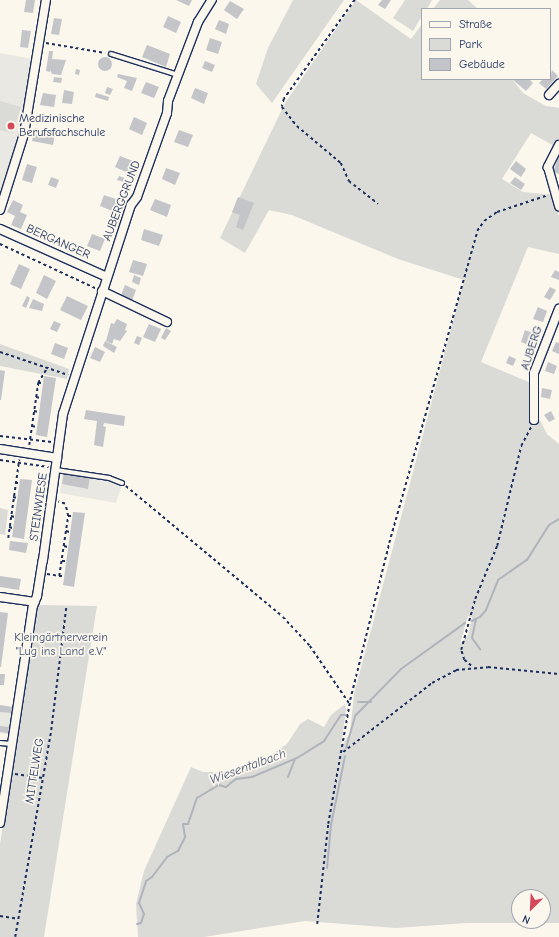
<!DOCTYPE html>
<html>
<head>
<meta charset="utf-8">
<style>
	body { margin:0 }
	#map { position:relative; width:559px; height:937px; overflow:hidden; background:#fbf7ec; font-family:"Comic Neue",sans-serif }
	div>[style] { position:absolute }
	.built>* { inset:0; background:#eae8e2 }
	.green>* { inset:0; background:#dadad7 }
	.stream>* { height:2px; margin:-1px; padding:0 1px; transform-origin:1px; border-radius:1px; background:#afb3bb }
	.building>* { inset:0; background:#c3c5c9 }
	.round { border-radius:50% }
	.path>* { height:1.5px; margin-top:-0.75px; transform-origin:0; background:repeating-linear-gradient(90deg,#1b2f5e 0 3px,transparent 0 6px) }
	.roads { filter:drop-shadow(1px 0 #1b2f5e) drop-shadow(-1px 0 #1b2f5e) drop-shadow(0 1px #1b2f5e) drop-shadow(0 -1px #1b2f5e) }
	.lane>* { height:4px; margin:-2px; padding:0 2px; transform-origin:2px; border-radius:2px; background:#fbf7ec }
	.street>* { height:8px; margin:-4px; padding:0 4px; transform-origin:4px; border-radius:4px; background:#fbf7ec }
	.dots>* { width:11px; height:11px; translate:-50% -50%; box-sizing:border-box; border:2px solid #fbf7ec; border-radius:50% }
	span { translate:-50% -50%; white-space:nowrap; text-align:center; line-height:1.15; -webkit-text-stroke:3.5px #fbf7ec; paint-order:stroke }
	.poi-label { font-size:12px; color:#1b2f5e }
	.left { translate:0 -50%; text-align:left }
	.street-label { font-size:12px; color:#1b2f5e }
	.park-label { font-size:12px; color:#415176 }
	.water-label { font-size:13px; color:#47577a; font-style:italic }
	.legend { position:absolute; left:421px; top:8px; width:130px; height:72px; box-sizing:border-box; background:#fbf7ec; border:1px solid #a1a7b3; margin:0; padding:5px 7px; list-style:none; font-size:12px; color:#1b2f5e }
	.legend li { display:flex; align-items:center; gap:8px; height:20px }
	.legend b { width:20px; border:1px solid #a1a7b3 }
	.north { position:absolute; left:511px; top:889px; width:40px; height:40px; box-sizing:border-box; background:#fbf7ec; border:1px solid #a1a7b3; border-radius:50%; rotate:204deg; font-size:11px; font-weight:700; line-height:16px; text-align:center; color:#1b2f5e }
	.north::after { content:''; display:block; margin:auto; width:14px; height:18px; background:#d1495b; clip-path:polygon(50% 0,100% 100%,50% 72%,0 100%) }
</style>
</head>
<body>
<div id="map">
	<div class="built">
		<div style="clip-path:polygon(0 53px,33px 59px,16px 152px,0 199px)"></div>
		<div style="clip-path:polygon(63px 472px,122px 484px,116px 503px,60px 493px)"></div>
		<div style="clip-path:polygon(0 705px,15px 707px,11px 735px,0 733px)"></div>
	</div>
	<div class="green">
		<div style="clip-path:polygon(293px 0,344px 0,272px 103px,256px 84px,268px 48px)"></div>
		<div style="clip-path:polygon(evenodd,356px 0,411px 39px,422px 24px,422px 79px,512px 79px,523px 93px,546px 106px,559px 108px,559px 142px,556px 147px,531px 133px,502px 179px,523px 192px,554px 195px,559px 217px,559px 254px,528px 247px,481px 362px,531px 383px,532px 416px,540px 420px,547px 434px,559px 444px,559px 923px,467px 923px,396px 928px,305px 921px,204px 937px,138px 937px,136px 904px,144px 871px,191px 767px,203px 772px,222px 772px,259px 763px,287px 744px,300px 724px,308px 719px,324px 727px,331px 715px,345px 704px,346px 709px,341px 747px,350px 733px,354px 694px,464px 280px,398px 259px,292px 215px,269px 210px,245px 253px,220px 238px,285px 103px,356px 0,468px 616px,472px 617px,468px 635px,460px 644px,468px 616px,356px 0,519px 897px,543px 897px,543px 921px,519px 921px,519px 897px)"></div>
		<div style="clip-path:polygon(405px 0,432px 0,427px 9px,422px 9px,422px 16px,413px 31px,393px 18px)"></div>
		<div style="clip-path:polygon(440px 0,468px 0,478px 9px,433px 9px)"></div>
		<div style="clip-path:polygon(0 101px,21px 107px,13px 133px,0 130px)"></div>
		<div style="clip-path:polygon(0 344px,69px 369px,67px 379px,0 366px)"></div>
		<div style="clip-path:polygon(0 508px,8px 510px,5px 535px,0 534px)"></div>
		<div style="clip-path:polygon(37px 605px,97px 606px,44px 937px,0 937px,0 844px)"></div>
	</div>
	<div class="stream">
		<div style="left:476px;top:619px;width:19px;rotate:102deg"></div>
		<div style="left:472px;top:638px;width:14px;rotate:54deg"></div>
		<div style="left:472px;top:621px;width:9px;rotate:-27deg"></div>
		<div style="left:480px;top:617px;width:9px;rotate:-49deg"></div>
		<div style="left:486px;top:610px;width:32px;rotate:-68deg"></div>
		<div style="left:498px;top:580px;width:35px;rotate:-35deg"></div>
		<div style="left:527px;top:560px;width:41px;rotate:-57.8deg"></div>
		<div style="left:549px;top:525px;width:12px;rotate:-31deg"></div>
		<div style="left:358px;top:702px;width:13px"></div>
		<div style="left:346px;top:748px;width:33px;rotate:-74deg"></div>
		<div style="left:355px;top:716px;width:66px;rotate:-45.6deg"></div>
		<div style="left:401px;top:669px;width:79px;rotate:-35.7deg"></div>
		<div style="left:288px;top:777px;width:19px;rotate:-69deg"></div>
		<div style="left:327px;top:868px;width:43px;rotate:-84.7deg"></div>
		<div style="left:331px;top:825px;width:70px;rotate:-78.5deg"></div>
		<div style="left:137px;top:924px;width:4px;rotate:-14deg"></div>
		<div style="left:141px;top:923px;width:9px;rotate:-72deg"></div>
		<div style="left:144px;top:914px;width:12px;rotate:-114deg"></div>
		<div style="left:139px;top:903px;width:23px;rotate:-72deg"></div>
		<div style="left:146px;top:881px;width:7px;rotate:-34deg"></div>
		<div style="left:152px;top:877px;width:25px;rotate:-53deg"></div>
		<div style="left:167px;top:857px;width:13px;rotate:-29deg"></div>
		<div style="left:178px;top:851px;width:16px;rotate:-63deg"></div>
		<div style="left:185px;top:837px;width:13px;rotate:-99deg"></div>
		<div style="left:183px;top:824px;width:5px"></div>
		<div style="left:188px;top:824px;width:28px;rotate:-71deg"></div>
		<div style="left:197px;top:798px;width:26px;rotate:-31deg"></div>
		<div style="left:219px;top:785px;width:7px;rotate:16deg"></div>
		<div style="left:226px;top:787px;width:13px;rotate:-39deg"></div>
		<div style="left:236px;top:779px;width:16px;rotate:-7deg"></div>
		<div style="left:252px;top:777px;width:49px;rotate:-22.9deg"></div>
		<div style="left:297px;top:758px;width:32px;rotate:-32deg"></div>
		<div style="left:324px;top:741px;width:31px;rotate:-57deg"></div>
		<div style="left:341px;top:715px;width:5px"></div>
	</div>
	<div class="building">
		<div style="clip-path:polygon(26px 0,35px 0,33px 13px,24px 12px)"></div>
		<div style="clip-path:polygon(176px 0,192px 0,189px 6px)"></div>
		<div style="clip-path:polygon(382px 0,391px 0,385px 9px,378px 5px)"></div>
		<div style="clip-path:polygon(230px 1px,244px 9px,237px 19px,224px 10px)"></div>
		<div style="clip-path:polygon(168px 16px,181px 22px,176px 33px,163px 27px)"></div>
		<div style="clip-path:polygon(54px 18px,62px 19px,59px 35px,51px 34px)"></div>
		<div style="clip-path:polygon(219px 20px,229px 24px,226px 34px,215px 29px)"></div>
		<div style="clip-path:polygon(22px 30px,31px 31px,28px 48px,20px 47px)"></div>
		<div style="clip-path:polygon(210px 38px,222px 42px,218px 54px,206px 50px)"></div>
		<div style="clip-path:polygon(147px 45px,170px 54px,166px 67px,142px 57px)"></div>
		<div style="clip-path:polygon(49px 51px,53px 51px,52px 59px,66px 60px,61px 75px,52px 74px,50px 70px,50px 72px,46px 71px)"></div>
		<div class="round" style="left:98px;top:57px;width:14px;height:14px"></div>
		<div style="clip-path:polygon(205px 61px,215px 65px,212px 72px,202px 68px)"></div>
		<div style="clip-path:polygon(76px 69px,80px 70px,79px 75px,75px 74px)"></div>
		<div style="clip-path:polygon(552px 70px,558px 76px,546px 89px,539px 83px,543px 79px,550px 79px)"></div>
		<div style="clip-path:polygon(118px 74px,137px 78px,132px 91px,124px 88px,127px 81px,117px 77px)"></div>
		<div style="clip-path:polygon(54px 77px,62px 78px,61px 83px,53px 82px)"></div>
		<div style="clip-path:polygon(512px 79px,529px 79px,533px 83px,526px 91px)"></div>
		<div style="clip-path:polygon(146px 82px,159px 87px,154px 98px,141px 93px)"></div>
		<div style="clip-path:polygon(107px 87px,113px 89px,110px 95px,105px 93px)"></div>
		<div style="clip-path:polygon(195px 88px,208px 93px,204px 104px,191px 98px)"></div>
		<div style="clip-path:polygon(64px 90px,74px 92px,72px 104px,62px 103px)"></div>
		<div style="clip-path:polygon(43px 93px,56px 95px,54px 107px,40px 105px)"></div>
		<div style="clip-path:polygon(96px 93px,109px 97px,108px 101px,95px 97px)"></div>
		<div style="clip-path:polygon(134px 117px,147px 123px,142px 135px,129px 129px)"></div>
		<div style="clip-path:polygon(35px 128px,55px 133px,53px 145px,32px 141px)"></div>
		<div style="clip-path:polygon(179px 130px,193px 135px,188px 147px,174px 142px)"></div>
		<div style="clip-path:polygon(120px 156px,133px 161px,128px 173px,115px 167px)"></div>
		<div style="clip-path:polygon(559px 156px,559px 174px,553px 172px)"></div>
		<div style="clip-path:polygon(516px 161px,526px 169px,521px 177px,510px 169px)"></div>
		<div style="clip-path:polygon(27px 164px,37px 167px,32px 183px,22px 180px)"></div>
		<div style="clip-path:polygon(166px 168px,180px 173px,175px 185px,162px 179px)"></div>
		<div style="clip-path:polygon(119px 176px,125px 178px,124px 182px,117px 180px)"></div>
		<div style="clip-path:polygon(51px 177px,59px 180px,56px 188px,48px 185px)"></div>
		<div style="clip-path:polygon(515px 177px,525px 184px,521px 190px,510px 183px)"></div>
		<div style="clip-path:polygon(104px 195px,119px 200px,115px 212px,100px 206px)"></div>
		<div style="clip-path:polygon(238px 197px,254px 203px,243px 230px,236px 227px,240px 215px,232px 212px)"></div>
		<div style="clip-path:polygon(155px 199px,171px 205px,167px 217px,150px 210px)"></div>
		<div style="clip-path:polygon(13px 200px,23px 205px,20px 212px,27px 215px,21px 229px,11px 225px,15px 216px,7px 212px)"></div>
		<div style="clip-path:polygon(144px 229px,163px 235px,159px 246px,141px 240px)"></div>
		<div style="clip-path:polygon(92px 234px,105px 239px,100px 251px,87px 246px)"></div>
		<div style="clip-path:polygon(133px 260px,147px 264px,143px 276px,129px 272px)"></div>
		<div style="clip-path:polygon(19px 264px,30px 269px,21px 289px,10px 284px)"></div>
		<div style="clip-path:polygon(555px 270px,559px 272px,559px 280px,551px 277px)"></div>
		<div style="clip-path:polygon(44px 275px,56px 281px,47px 299px,36px 293px)"></div>
		<div style="clip-path:polygon(134px 275px,141px 278px,139px 285px,132px 282px)"></div>
		<div style="clip-path:polygon(125px 285px,136px 290px,132px 301px,121px 295px)"></div>
		<div style="clip-path:polygon(550px 287px,556px 290px,550px 300px,544px 297px)"></div>
		<div style="clip-path:polygon(27px 296px,30px 298px,26px 308px,22px 306px)"></div>
		<div style="clip-path:polygon(67px 296px,88px 306px,81px 320px,60px 310px)"></div>
		<div style="clip-path:polygon(33px 299px,44px 304px,42px 311px,29px 308px)"></div>
		<div style="clip-path:polygon(538px 307px,547px 311px,543px 322px,533px 319px)"></div>
		<div style="clip-path:polygon(117px 319px,127px 324px,125px 330px,127px 331px,120px 341px,114px 339px,112px 344px,106px 341px,111px 323px,114px 324px)"></div>
		<div style="clip-path:polygon(54px 321px,61px 324px,57px 332px,50px 329px)"></div>
		<div style="clip-path:polygon(149px 324px,161px 329px,155px 342px,143px 337px)"></div>
		<div style="clip-path:polygon(166px 328px,171px 331px,165px 340px,161px 338px)"></div>
		<div style="clip-path:polygon(525px 330px,535px 334px,531px 346px,521px 342px)"></div>
		<div style="clip-path:polygon(137px 336px,142px 338px,139px 345px,134px 343px)"></div>
		<div style="clip-path:polygon(105px 341px,117px 347px,114px 353px,103px 346px)"></div>
		<div style="clip-path:polygon(556px 342px,559px 343px,559px 354px,552px 351px)"></div>
		<div style="clip-path:polygon(55px 343px,68px 348px,64px 359px,51px 354px)"></div>
		<div style="clip-path:polygon(95px 347px,105px 352px,100px 362px,90px 358px)"></div>
		<div style="clip-path:polygon(509px 356px,516px 359px,513px 366px,506px 363px)"></div>
		<div style="clip-path:polygon(548px 362px,557px 366px,554px 374px,545px 371px)"></div>
		<div style="clip-path:polygon(0 370px,5px 371px,1px 400px,0 400px)"></div>
		<div style="clip-path:polygon(44px 376px,56px 378px,47px 437px,36px 435px)"></div>
		<div style="clip-path:polygon(542px 388px,552px 390px,550px 399px,541px 397px)"></div>
		<div style="clip-path:polygon(86px 410px,125px 416px,124px 426px,104px 423px,103px 426px,106px 427px,103px 447px,94px 445px,97px 421px,84px 419px)"></div>
		<div style="clip-path:polygon(551px 411px,555px 419px,549px 422px,544px 415px)"></div>
		<div style="clip-path:polygon(64px 472px,90px 477px,88px 489px,62px 484px)"></div>
		<div style="clip-path:polygon(20px 479px,32px 480px,24px 539px,12px 537px)"></div>
		<div style="clip-path:polygon(73px 512px,85px 513px,74px 587px,63px 585px)"></div>
		<div style="clip-path:polygon(10px 541px,28px 543px,26px 553px,9px 550px)"></div>
		<div style="clip-path:polygon(0 576px,21px 579px,19px 590px,0 587px)"></div>
		<div style="clip-path:polygon(0 612px,8px 613px,1px 667px,0 667px)"></div>
		<div style="clip-path:polygon(0 674px,5px 674px,4px 685px,0 685px)"></div>
		<div style="clip-path:polygon(0 705px,12px 707px,12px 713px,0 712px)"></div>
		<div style="clip-path:polygon(0 726px,9px 727px,8px 733px,0 732px)"></div>
	</div>
	<div class="path">
		<div style="left:355px;top:0;width:122px;rotate:125.6deg"></div>
		<div style="left:284px;top:99px;width:8px;rotate:104deg"></div>
		<div style="left:282px;top:107px;width:24px;rotate:52deg"></div>
		<div style="left:297px;top:126px;width:57px;rotate:40.1deg"></div>
		<div style="left:341px;top:163px;width:20px;rotate:66deg"></div>
		<div style="left:349px;top:181px;width:37px;rotate:38deg"></div>
		<div style="left:46px;top:43px;width:60px;rotate:9.6deg"></div>
		<div style="left:0;top:244px;width:105px;rotate:24.9deg"></div>
		<div style="left:0;top:352px;width:72px;rotate:18.7deg"></div>
		<div style="left:38px;top:383px;width:5px"></div>
		<div style="left:36px;top:397px;width:5px;rotate:11deg"></div>
		<div style="left:34px;top:411px;width:5px;rotate:11deg"></div>
		<div style="left:32px;top:426px;width:5px;rotate:11deg"></div>
		<div style="left:0;top:436px;width:52px;rotate:6.6deg"></div>
		<div style="left:29px;top:445px;width:63px;rotate:-81.7deg"></div>
		<div style="left:38px;top:383px;width:17px;rotate:-59deg"></div>
		<div style="left:0;top:460px;width:49px;rotate:8.3deg"></div>
		<div style="left:15px;top:483px;width:5px"></div>
		<div style="left:126px;top:486px;width:204px;rotate:39.8deg"></div>
		<div style="left:283px;top:617px;width:40px;rotate:47deg"></div>
		<div style="left:310px;top:646px;width:69px;rotate:55.6deg"></div>
		<div style="left:13px;top:497px;width:5px;rotate:11deg"></div>
		<div style="left:11px;top:516px;width:4px;rotate:14deg"></div>
		<div style="left:68px;top:516px;width:5px"></div>
		<div style="left:9px;top:527px;width:4px;rotate:14deg"></div>
		<div style="left:66px;top:531px;width:4px;rotate:14deg"></div>
		<div style="left:8px;top:538px;width:79px;rotate:-82deg"></div>
		<div style="left:64px;top:546px;width:4px;rotate:14deg"></div>
		<div style="left:62px;top:561px;width:4px"></div>
		<div style="left:47px;top:574px;width:12px;rotate:9deg"></div>
		<div style="left:59px;top:576px;width:61px;rotate:-81.5deg"></div>
		<div style="left:68px;top:516px;width:12px;rotate:-104deg"></div>
		<div style="left:65px;top:504px;width:7px;rotate:-164deg"></div>
		<div style="left:59px;top:576px;width:5px"></div>
		<div style="left:471px;top:666px;width:9px;rotate:-139deg"></div>
		<div style="left:464px;top:660px;width:10px;rotate:-107deg"></div>
		<div style="left:461px;top:650px;width:53px;rotate:-74.6deg"></div>
		<div style="left:475px;top:599px;width:57px;rotate:-67.5deg"></div>
		<div style="left:497px;top:546px;width:103px;rotate:-76.5deg"></div>
		<div style="left:521px;top:446px;width:21px;rotate:-62deg"></div>
		<div style="left:343px;top:752px;width:113px;rotate:-37.8deg"></div>
		<div style="left:432px;top:683px;width:27px;rotate:-28deg"></div>
		<div style="left:456px;top:670px;width:32px;rotate:-5deg"></div>
		<div style="left:488px;top:667px;width:71px;rotate:5.6deg"></div>
		<div style="left:15px;top:774px;width:28px;rotate:8deg"></div>
		<div style="left:0;top:916px;width:18px;rotate:9deg"></div>
		<div style="left:317px;top:924px;width:101px;rotate:-83.7deg"></div>
		<div style="left:328px;top:824px;width:126px;rotate:-79.9deg"></div>
		<div style="left:350px;top:700px;width:162px;rotate:-76deg"></div>
		<div style="left:389px;top:543px;width:324px;rotate:-74.2deg"></div>
		<div style="left:477px;top:231px;width:12px;rotate:-55deg"></div>
		<div style="left:484px;top:221px;width:16px;rotate:-35deg"></div>
		<div style="left:497px;top:212px;width:54px;rotate:-18.4deg"></div>
		<div style="left:15px;top:937px;width:210px;rotate:-80.1deg"></div>
		<div style="left:51px;top:730px;width:124px;rotate:-83deg"></div>
	</div>
	<div class="roads">
		<div class="lane">
			<div style="left:111px;top:54px;width:70px;rotate:17.4deg"></div>
			<div style="left:56px;top:470px;width:54px;rotate:8.6deg"></div>
			<div style="left:109px;top:478px;width:14px;rotate:21deg"></div>
			<div style="left:0;top:743px;width:12px;rotate:5deg"></div>
		</div>
		<div class="street">
			<div style="left:549px;top:95px;width:15px;rotate:-48deg"></div>
			<div style="left:559px;top:145px;width:25px;rotate:117deg"></div>
			<div style="left:548px;top:167px;width:41px;rotate:74.2deg"></div>
			<div style="left:0;top:210px;width:80px;rotate:-72.5deg"></div>
			<div style="left:24px;top:134px;width:136px;rotate:-80.7deg"></div>
			<div style="left:0;top:229px;width:117px;rotate:24.2deg"></div>
			<div style="left:102px;top:291px;width:72px;rotate:25.5deg"></div>
			<div style="left:534px;top:420px;width:47px;rotate:-90deg"></div>
			<div style="left:534px;top:373px;width:69px;rotate:-68.7deg"></div>
			<div style="left:0;top:449px;width:58px;rotate:9deg"></div>
			<div style="left:0;top:597px;width:35px;rotate:8deg"></div>
			<div style="left:0;top:823px;width:219px;rotate:-81.4deg"></div>
			<div style="left:33px;top:606px;width:11px;rotate:-68deg"></div>
			<div style="left:37px;top:596px;width:36px;rotate:-81deg"></div>
			<div style="left:43px;top:560px;width:147px;rotate:-82.2deg"></div>
			<div style="left:63px;top:414px;width:220px;rotate:-72deg"></div>
			<div style="left:131px;top:205px;width:10px;rotate:-53deg"></div>
			<div style="left:137px;top:197px;width:89px;rotate:-70.3deg"></div>
			<div style="left:167px;top:113px;width:12px;rotate:-85deg"></div>
			<div style="left:168px;top:101px;width:85px;rotate:-69.2deg"></div>
			<div style="left:198px;top:22px;width:26px;rotate:-58deg"></div>
		</div>
	</div>
	<div class="dots">
		<div style="left:11px;top:126px;background:#d1495b"></div>
	</div>
	<div class="poi-label">
		<span class="left" style="left:19px;top:126px">Medizinische<br>Berufsfachschule</span>
	</div>
	<div class="street-label">
		<span style="left:122px;top:201px;rotate:-69deg">AUBERGGRUND</span>
		<span style="left:58px;top:242px;rotate:24deg">BERGANGER</span>
		<span style="left:532px;top:348px;rotate:-72deg">AUBERG</span>
		<span style="left:39px;top:507px;rotate:-82deg">STEINWIESE</span>
		<span style="left:35px;top:771px;rotate:-81deg">MITTELWEG</span>
	</div>
	<div class="park-label">
		<span style="left:61px;top:645px">Kleingärtnerverein<br>"Lug ins Land e.V."</span>
	</div>
	<div class="water-label">
		<span style="left:248px;top:767px;rotate:-20deg">Wiesentalbach</span>
	</div>
	<ul class="legend">
	<li><b style="height:5px;background:#fbf7ec"></b>Straße</li>
	<li><b style="height:11px;background:#dadad7"></b>Park</li>
	<li><b style="height:11px;background:#c3c5c9"></b>Gebäude</li>
	</ul>
	<div class="north">N</div>
</div>
</body>
</html>
